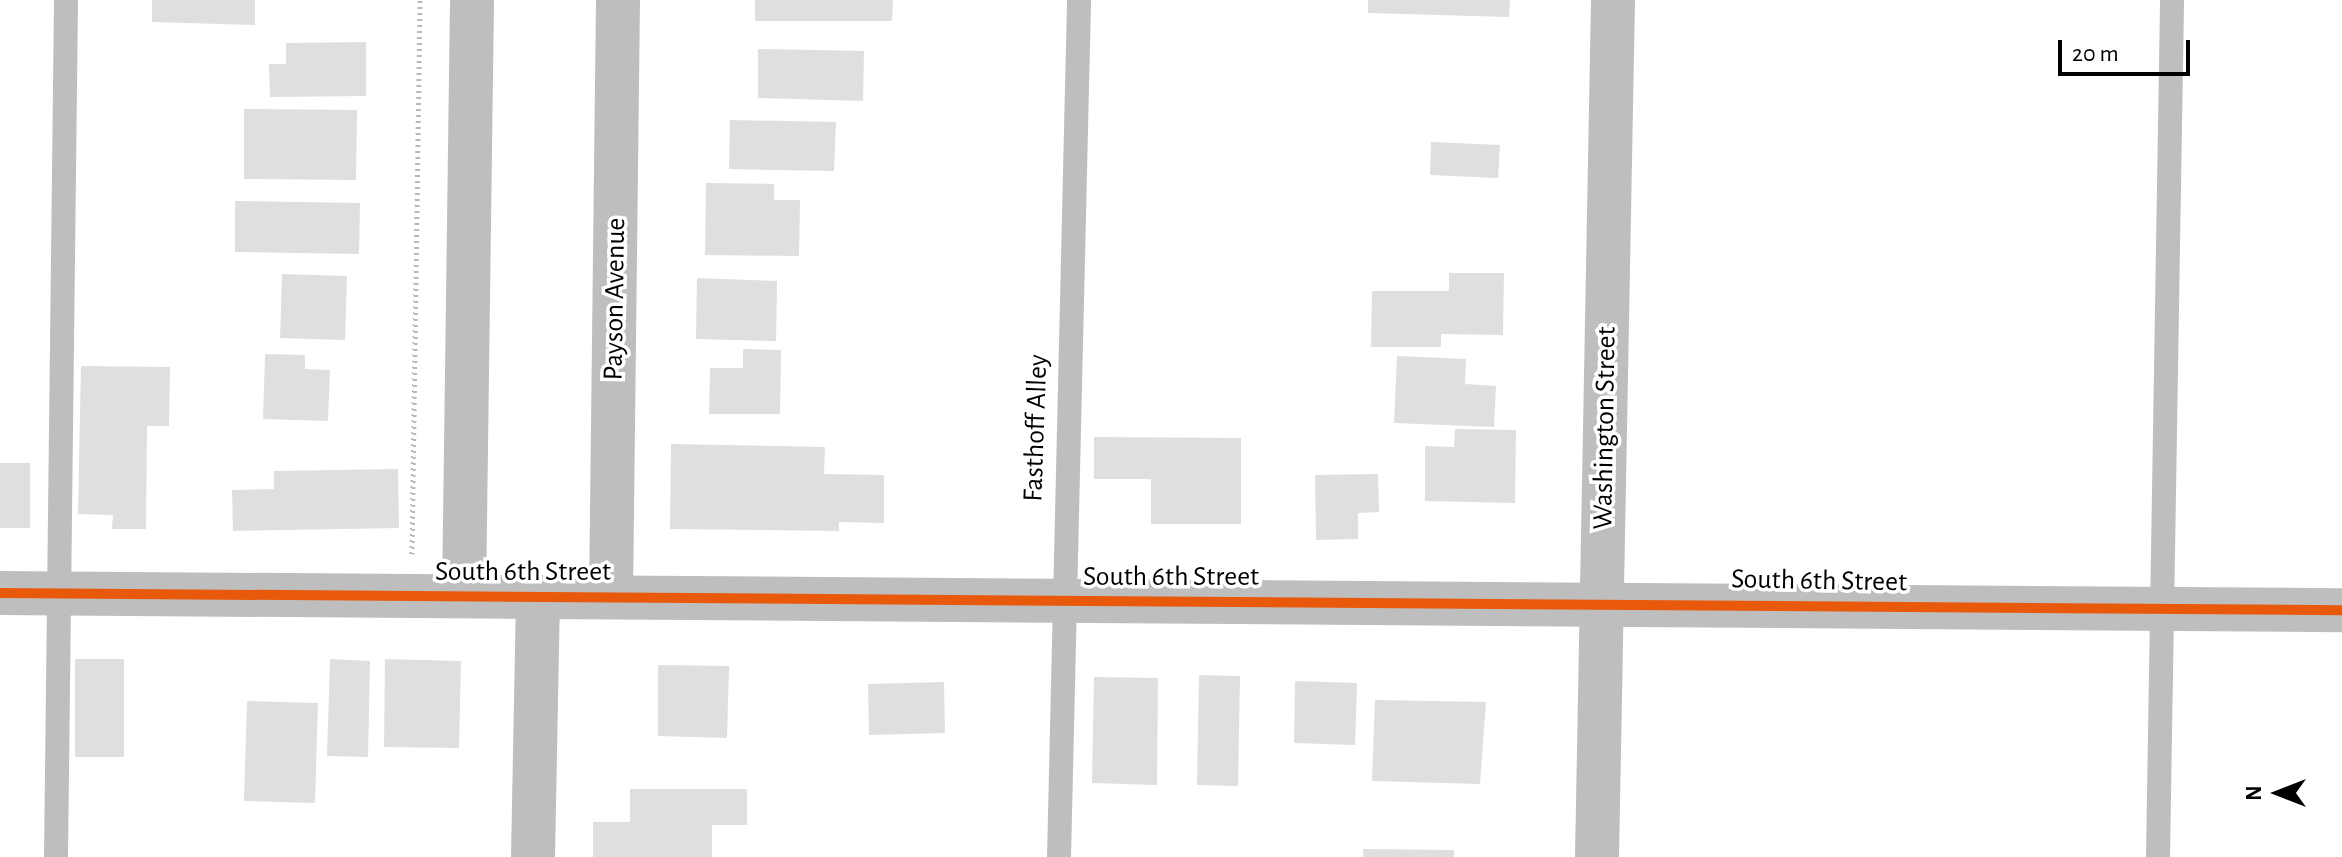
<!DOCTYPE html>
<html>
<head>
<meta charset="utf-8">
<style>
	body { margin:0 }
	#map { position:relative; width:2342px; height:857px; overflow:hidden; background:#fff; font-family:"Alegreya Sans",sans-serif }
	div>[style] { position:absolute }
	.building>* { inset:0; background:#dfdfdf }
	.path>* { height:5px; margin-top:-2.5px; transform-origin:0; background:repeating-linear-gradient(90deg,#b9b9b9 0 2px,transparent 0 6px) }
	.lane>* { height:24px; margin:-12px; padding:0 12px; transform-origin:12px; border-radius:12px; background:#bebebe }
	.street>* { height:44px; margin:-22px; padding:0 22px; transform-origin:22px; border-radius:22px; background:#bebebe }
	.cycleway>* { height:10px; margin:-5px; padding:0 5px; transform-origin:5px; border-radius:5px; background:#e8590c }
	span { translate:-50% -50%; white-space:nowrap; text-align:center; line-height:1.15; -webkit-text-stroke:7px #fff; paint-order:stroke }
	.street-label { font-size:28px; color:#000 }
	.north { position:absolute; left:2238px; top:753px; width:80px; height:80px; -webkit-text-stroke:6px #fff; paint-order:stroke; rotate:270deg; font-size:22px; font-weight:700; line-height:32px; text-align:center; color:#000 }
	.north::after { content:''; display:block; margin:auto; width:28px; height:36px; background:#000; clip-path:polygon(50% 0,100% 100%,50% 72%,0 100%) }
	.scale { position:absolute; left:2058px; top:40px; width:132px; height:36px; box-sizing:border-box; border:4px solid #000; border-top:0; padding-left:10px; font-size:24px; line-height:28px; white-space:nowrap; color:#000; -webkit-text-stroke:6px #fff; paint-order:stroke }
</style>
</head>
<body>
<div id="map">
	<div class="building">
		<div style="clip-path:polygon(152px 0,255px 0,255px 25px,152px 22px)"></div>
		<div style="clip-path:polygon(755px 0,893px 0,892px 21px,755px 21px)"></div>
		<div style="clip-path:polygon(1368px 0,1510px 0,1509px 17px,1368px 13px)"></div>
		<div style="clip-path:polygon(366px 42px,366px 96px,270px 97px,269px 64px,286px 64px,286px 43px)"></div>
		<div style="clip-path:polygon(758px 49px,864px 51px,863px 101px,758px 98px)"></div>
		<div style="clip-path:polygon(244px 109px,357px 110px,356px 180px,244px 179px)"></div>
		<div style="clip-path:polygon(730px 120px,836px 122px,834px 171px,729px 169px)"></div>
		<div style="clip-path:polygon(1431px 142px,1500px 145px,1498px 178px,1430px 175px)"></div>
		<div style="clip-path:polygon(706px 183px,774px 184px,774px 200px,800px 200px,799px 256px,705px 255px)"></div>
		<div style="clip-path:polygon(235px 201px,360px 203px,359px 254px,235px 252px)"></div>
		<div style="clip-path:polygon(1449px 273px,1504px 273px,1503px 335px,1441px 334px,1441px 347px,1371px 347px,1372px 291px,1449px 291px)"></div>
		<div style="clip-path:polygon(282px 274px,347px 276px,345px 340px,280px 338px)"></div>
		<div style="clip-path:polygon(697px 278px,777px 281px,776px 341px,696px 339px)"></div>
		<div style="clip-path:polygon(743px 349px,781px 350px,780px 414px,709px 414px,710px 368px,743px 368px)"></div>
		<div style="clip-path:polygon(265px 354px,305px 355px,305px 369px,330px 370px,328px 421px,263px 419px)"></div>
		<div style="clip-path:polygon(1397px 356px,1466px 359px,1465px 384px,1496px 386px,1494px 427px,1394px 423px)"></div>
		<div style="clip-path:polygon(81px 366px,170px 367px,169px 426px,147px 426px,146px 529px,112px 529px,113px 515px,78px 514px)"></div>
		<div style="clip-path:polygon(1455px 429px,1516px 430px,1515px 503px,1425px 501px,1425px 446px,1454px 447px)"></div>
		<div style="clip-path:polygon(1094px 437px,1241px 438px,1241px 524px,1151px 524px,1151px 479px,1094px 479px)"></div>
		<div style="clip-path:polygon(671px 444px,825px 447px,824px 474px,884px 475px,884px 523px,839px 522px,839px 531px,670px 529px)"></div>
		<div style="clip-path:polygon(0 463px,30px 463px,30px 528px,0 528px)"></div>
		<div style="clip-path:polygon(398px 469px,399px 528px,233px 531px,232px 490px,274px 489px,274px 471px)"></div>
		<div style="clip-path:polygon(1378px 474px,1379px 512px,1358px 513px,1358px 539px,1316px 540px,1315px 475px)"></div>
		<div style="clip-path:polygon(75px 659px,124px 659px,124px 757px,75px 757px)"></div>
		<div style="clip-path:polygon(330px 659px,370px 661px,368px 757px,327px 756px)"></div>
		<div style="clip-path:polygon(385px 659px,461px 661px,459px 748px,384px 747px)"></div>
		<div style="clip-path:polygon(658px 665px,729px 666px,727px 738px,658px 736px)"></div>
		<div style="clip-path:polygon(1199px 675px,1240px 676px,1238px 786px,1197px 785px)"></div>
		<div style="clip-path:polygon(1094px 677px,1158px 678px,1157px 785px,1092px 783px)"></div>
		<div style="clip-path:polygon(1295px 681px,1357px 683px,1355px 745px,1294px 743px)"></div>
		<div style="clip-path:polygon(944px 682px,945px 733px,869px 735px,868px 684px)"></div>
		<div style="clip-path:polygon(1375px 700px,1486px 702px,1480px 784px,1372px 781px)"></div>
		<div style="clip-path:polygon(247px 701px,318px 703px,315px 803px,244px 801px)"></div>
		<div style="clip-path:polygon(630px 789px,747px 789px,747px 825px,712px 825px,712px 857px,593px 857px,593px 822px,630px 822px)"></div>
		<div style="clip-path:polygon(1363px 849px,1454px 850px,1454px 857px,1363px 857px)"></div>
	</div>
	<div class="path">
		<div style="left:412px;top:554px;width:554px;rotate:-89.17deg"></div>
	</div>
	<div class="lane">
		<div style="left:56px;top:857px;width:857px;rotate:-89.33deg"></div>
		<div style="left:1059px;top:857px;width:857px;rotate:-88.66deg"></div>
		<div style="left:2158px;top:857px;width:857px;rotate:-89.06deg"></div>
	</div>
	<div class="street">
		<div style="left:0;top:593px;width:2342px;rotate:0.42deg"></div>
		<div style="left:464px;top:596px;width:596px;rotate:-89.23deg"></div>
		<div style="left:611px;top:597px;width:597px;rotate:-89.33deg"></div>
		<div style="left:533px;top:857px;width:260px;rotate:-88.9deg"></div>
		<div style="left:1597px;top:857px;width:857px;rotate:-88.93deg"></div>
	</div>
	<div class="cycleway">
		<div style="left:0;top:593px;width:2342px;rotate:0.42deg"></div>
	</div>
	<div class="street-label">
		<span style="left:615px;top:299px;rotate:-89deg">Payson Avenue</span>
		<span style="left:1036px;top:428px;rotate:-88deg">Fasthoff Alley</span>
		<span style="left:1605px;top:428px;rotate:-89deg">Washington Street</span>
		<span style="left:523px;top:572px">South 6th Street</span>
		<span style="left:1171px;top:577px">South 6th Street</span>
		<span style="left:1819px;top:581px;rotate:1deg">South 6th Street</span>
	</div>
	<div class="north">N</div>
	<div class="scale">20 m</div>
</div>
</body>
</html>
